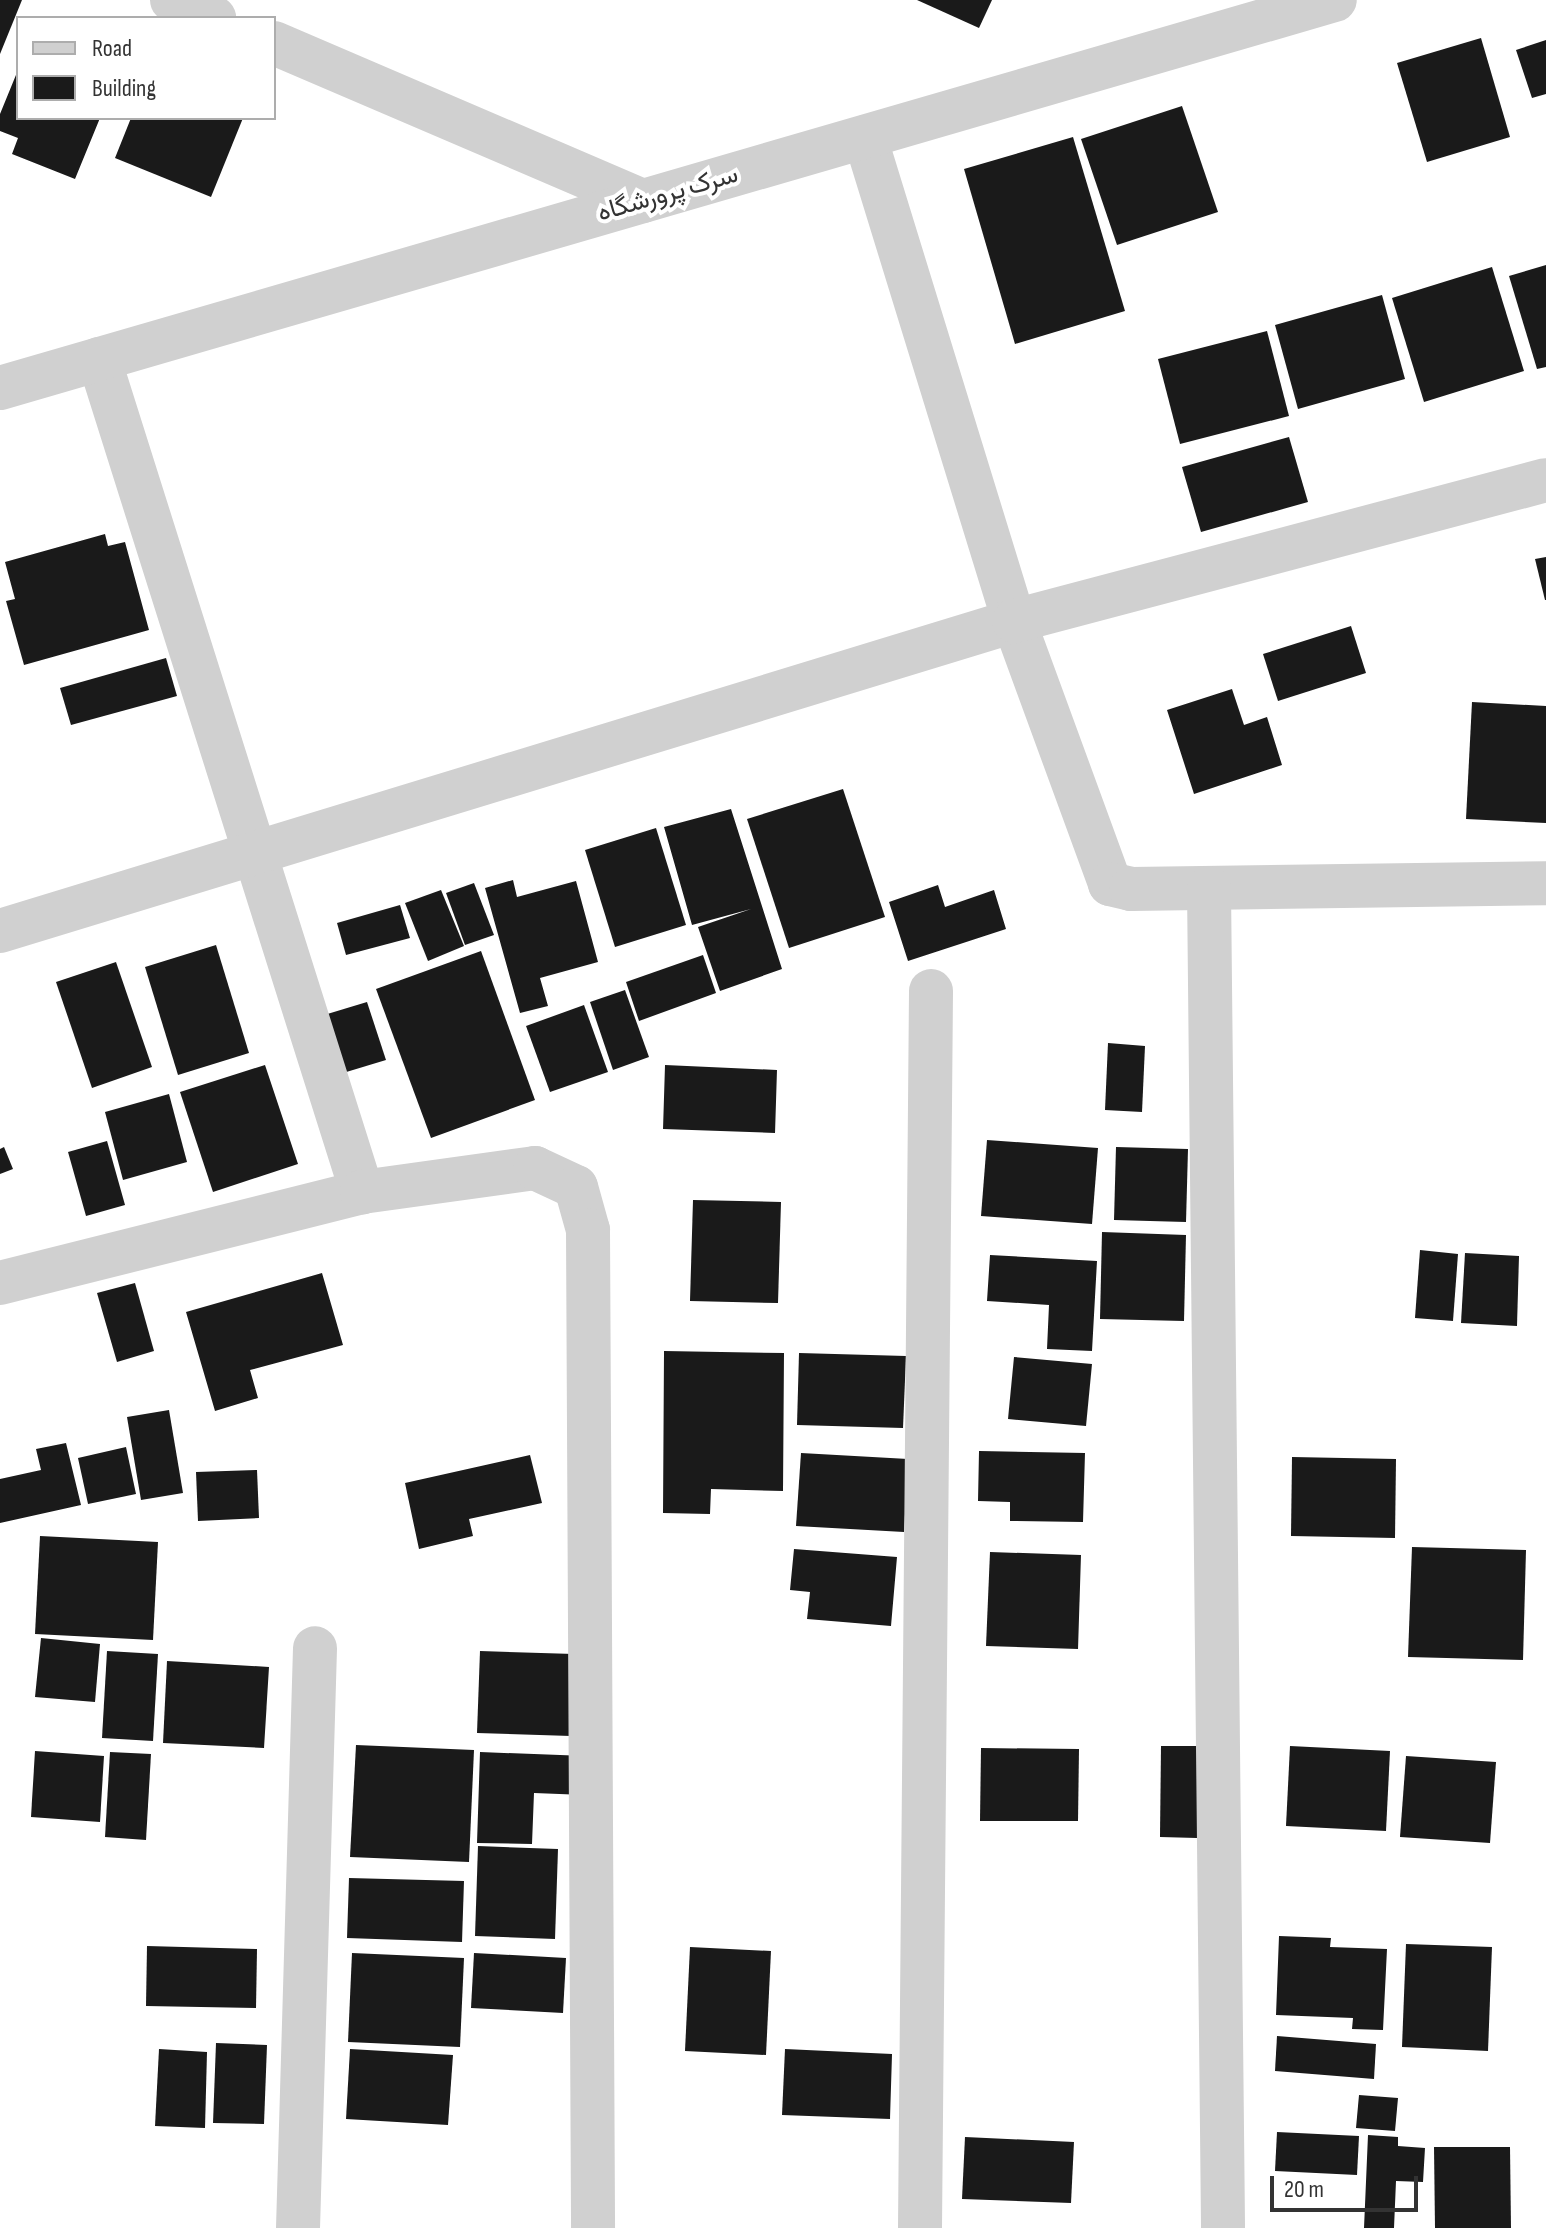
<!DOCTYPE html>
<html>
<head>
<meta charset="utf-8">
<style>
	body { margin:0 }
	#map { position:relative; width:1546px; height:2228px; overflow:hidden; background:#fff; font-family:"Sofia Sans Condensed",Vazirmatn,sans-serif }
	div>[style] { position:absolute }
	.building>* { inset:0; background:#1a1a1a }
	.street>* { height:44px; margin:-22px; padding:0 22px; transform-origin:22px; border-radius:22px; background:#d0d0d0 }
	span { translate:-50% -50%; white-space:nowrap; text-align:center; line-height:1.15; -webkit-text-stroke:8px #fff; paint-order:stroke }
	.street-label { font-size:26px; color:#333 }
	.legend { position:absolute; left:16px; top:16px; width:260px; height:104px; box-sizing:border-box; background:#fff; border:2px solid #adadad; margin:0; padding:10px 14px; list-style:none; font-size:24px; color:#333 }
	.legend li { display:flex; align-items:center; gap:16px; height:40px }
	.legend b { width:40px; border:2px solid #adadad }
	.scale { position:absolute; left:1270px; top:2176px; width:148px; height:36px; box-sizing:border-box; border:4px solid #333; border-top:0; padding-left:10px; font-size:24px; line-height:28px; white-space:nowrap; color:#333; -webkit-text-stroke:6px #fff; paint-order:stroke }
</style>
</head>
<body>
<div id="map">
	<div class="building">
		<div style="clip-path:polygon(0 0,22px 0,0 54px)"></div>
		<div style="clip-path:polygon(917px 0,992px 0,979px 28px)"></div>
		<div style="clip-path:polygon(1481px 38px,1510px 137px,1427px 162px,1397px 63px)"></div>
		<div style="clip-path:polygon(1546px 40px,1546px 94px,1532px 98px,1516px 50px)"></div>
		<div style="clip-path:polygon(18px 70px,18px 118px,100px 118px,75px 179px,12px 154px,18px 138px,0 131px,0 114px)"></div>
		<div style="clip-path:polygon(1182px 106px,1218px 212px,1117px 245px,1081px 139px)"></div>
		<div style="clip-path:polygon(131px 118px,243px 118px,211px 197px,115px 158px)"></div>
		<div style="clip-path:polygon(1073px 137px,1125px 311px,1015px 344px,964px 169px)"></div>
		<div style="clip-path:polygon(1546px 265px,1546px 367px,1537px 369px,1509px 276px)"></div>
		<div style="clip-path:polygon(1492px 267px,1524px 371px,1424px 402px,1392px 298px)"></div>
		<div style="clip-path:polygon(1382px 295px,1405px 379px,1298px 409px,1275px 325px)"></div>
		<div style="clip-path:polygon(1267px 331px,1289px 416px,1180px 444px,1158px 359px)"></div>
		<div style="clip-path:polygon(1289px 437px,1308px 502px,1201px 532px,1182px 467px)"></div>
		<div style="clip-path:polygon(105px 534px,108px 546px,125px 542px,149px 630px,24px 665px,6px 601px,15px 599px,5px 562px)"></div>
		<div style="clip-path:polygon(1546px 557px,1546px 600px,1545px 600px,1535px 559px)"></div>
		<div style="clip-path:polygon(1351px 626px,1366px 673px,1278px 701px,1263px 654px)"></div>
		<div style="clip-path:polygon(166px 658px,177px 696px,71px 725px,60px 688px)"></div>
		<div style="clip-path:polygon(1232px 689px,1244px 725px,1267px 717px,1282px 765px,1194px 794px,1167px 710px)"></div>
		<div style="clip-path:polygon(1472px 702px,1546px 706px,1546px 823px,1466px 819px)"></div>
		<div style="clip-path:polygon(843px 789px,885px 917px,789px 948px,747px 819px)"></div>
		<div style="clip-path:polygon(731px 809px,782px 969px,720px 991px,698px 927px,751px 909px,692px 925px,664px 827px)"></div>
		<div style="clip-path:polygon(656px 828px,686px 925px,615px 947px,585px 850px)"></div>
		<div style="clip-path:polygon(513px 880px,517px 897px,576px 881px,598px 962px,540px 978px,548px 1006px,520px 1013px,485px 888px)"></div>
		<div style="clip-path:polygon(474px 883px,494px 935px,465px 945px,446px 893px)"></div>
		<div style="clip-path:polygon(938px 885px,945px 907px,994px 890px,1006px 929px,908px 961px,889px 902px)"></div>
		<div style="clip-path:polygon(441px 890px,464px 946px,428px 961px,405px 903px)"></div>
		<div style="clip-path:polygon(400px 905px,410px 938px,346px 955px,337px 923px)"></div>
		<div style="clip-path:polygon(216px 945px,249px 1053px,178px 1075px,145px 967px)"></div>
		<div style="clip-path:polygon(481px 951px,535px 1100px,431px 1138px,376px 989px)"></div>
		<div style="clip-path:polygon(703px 955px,716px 993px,639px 1021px,626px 982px)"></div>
		<div style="clip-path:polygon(116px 962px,152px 1067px,92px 1088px,56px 982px)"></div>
		<div style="clip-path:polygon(625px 990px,649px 1057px,613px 1070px,590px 1002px)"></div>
		<div style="clip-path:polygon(367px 1002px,386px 1060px,343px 1073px,324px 1015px)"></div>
		<div style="clip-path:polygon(584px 1005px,608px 1072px,550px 1092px,526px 1026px)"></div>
		<div style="clip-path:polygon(1108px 1043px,1145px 1046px,1142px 1112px,1105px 1110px)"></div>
		<div style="clip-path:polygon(265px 1065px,298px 1164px,213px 1192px,180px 1092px)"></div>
		<div style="clip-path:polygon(665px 1065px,777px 1070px,775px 1133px,663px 1129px)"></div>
		<div style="clip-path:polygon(169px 1094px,187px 1162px,123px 1180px,105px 1112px)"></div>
		<div style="clip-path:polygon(987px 1140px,1098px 1148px,1092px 1224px,981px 1216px)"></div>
		<div style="clip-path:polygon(107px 1141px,125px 1205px,86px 1216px,68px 1152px)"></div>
		<div style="clip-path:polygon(4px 1147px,13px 1169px,0 1174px,0 1149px)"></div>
		<div style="clip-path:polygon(1116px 1147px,1188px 1149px,1186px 1222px,1114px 1220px)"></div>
		<div style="clip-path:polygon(693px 1200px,781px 1202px,778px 1303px,690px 1301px)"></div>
		<div style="clip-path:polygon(1102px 1232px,1186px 1235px,1184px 1321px,1100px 1319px)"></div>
		<div style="clip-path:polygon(1420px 1250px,1458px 1254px,1453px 1321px,1415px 1318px)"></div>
		<div style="clip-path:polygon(1465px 1253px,1519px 1256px,1517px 1326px,1461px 1323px)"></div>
		<div style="clip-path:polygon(990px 1255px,1097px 1261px,1092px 1351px,1047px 1349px,1049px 1305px,987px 1301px)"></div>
		<div style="clip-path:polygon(322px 1273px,343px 1345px,250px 1370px,258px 1398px,215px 1411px,186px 1312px)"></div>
		<div style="clip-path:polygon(135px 1283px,154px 1351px,117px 1362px,97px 1293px)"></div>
		<div style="clip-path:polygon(664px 1351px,784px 1353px,783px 1491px,711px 1489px,710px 1514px,663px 1513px)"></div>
		<div style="clip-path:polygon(799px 1353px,906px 1356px,903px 1428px,797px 1425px)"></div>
		<div style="clip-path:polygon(1014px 1357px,1092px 1364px,1086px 1426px,1008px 1419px)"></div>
		<div style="clip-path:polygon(169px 1410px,183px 1493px,141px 1500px,127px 1417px)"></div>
		<div style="clip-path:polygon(66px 1443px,81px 1505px,0 1523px,0 1479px,41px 1470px,36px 1449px)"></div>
		<div style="clip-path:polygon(126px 1447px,136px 1494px,88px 1504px,78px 1458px)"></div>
		<div style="clip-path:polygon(979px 1451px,1085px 1453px,1083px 1522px,1010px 1521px,1010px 1502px,978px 1501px)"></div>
		<div style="clip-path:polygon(801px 1453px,908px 1459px,904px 1532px,796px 1526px)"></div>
		<div style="clip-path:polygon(530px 1455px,542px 1503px,469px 1519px,473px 1536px,419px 1549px,405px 1483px)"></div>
		<div style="clip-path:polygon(1292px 1457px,1396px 1459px,1395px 1538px,1291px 1536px)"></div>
		<div style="clip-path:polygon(257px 1470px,259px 1518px,198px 1521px,196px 1472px)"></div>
		<div style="clip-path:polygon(40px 1536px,158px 1542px,153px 1640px,35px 1634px)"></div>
		<div style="clip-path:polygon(1412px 1547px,1526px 1550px,1523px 1660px,1408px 1657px)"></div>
		<div style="clip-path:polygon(794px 1549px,897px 1557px,891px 1626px,807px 1619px,810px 1592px,790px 1590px)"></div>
		<div style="clip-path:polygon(990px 1552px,1081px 1555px,1078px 1649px,986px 1646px)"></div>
		<div style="clip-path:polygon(41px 1638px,100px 1644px,95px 1702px,35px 1697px)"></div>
		<div style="clip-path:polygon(107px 1651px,158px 1654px,153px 1741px,102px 1738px)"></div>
		<div style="clip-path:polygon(480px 1651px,574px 1654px,571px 1736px,477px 1733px)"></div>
		<div style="clip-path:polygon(167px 1661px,269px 1667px,264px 1748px,163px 1743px)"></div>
		<div style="clip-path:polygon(356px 1745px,474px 1750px,469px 1862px,350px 1857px)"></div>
		<div style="clip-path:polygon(1161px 1746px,1199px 1746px,1197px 1838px,1160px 1837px)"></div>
		<div style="clip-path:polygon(1290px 1746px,1390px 1751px,1386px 1831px,1286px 1826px)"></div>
		<div style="clip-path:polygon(981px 1748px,1079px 1749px,1078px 1821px,980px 1821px)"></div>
		<div style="clip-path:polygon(35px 1751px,104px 1756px,100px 1822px,31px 1817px)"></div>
		<div style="clip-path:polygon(110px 1752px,151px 1754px,146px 1840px,105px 1837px)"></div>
		<div style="clip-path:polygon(480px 1752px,586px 1756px,585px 1795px,534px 1793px,532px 1844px,477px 1843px)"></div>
		<div style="clip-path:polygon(1406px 1756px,1496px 1762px,1490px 1843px,1400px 1837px)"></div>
		<div style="clip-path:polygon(478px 1846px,558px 1849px,555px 1939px,475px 1936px)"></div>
		<div style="clip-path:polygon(349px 1878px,464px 1881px,462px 1942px,347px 1938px)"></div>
		<div style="clip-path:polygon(1279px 1936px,1331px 1938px,1330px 1947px,1387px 1949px,1383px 2030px,1352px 2029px,1353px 2018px,1276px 2015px)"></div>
		<div style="clip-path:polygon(1406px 1944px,1492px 1947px,1488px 2051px,1402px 2047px)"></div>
		<div style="clip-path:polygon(147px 1946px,257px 1949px,256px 2008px,146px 2006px)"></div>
		<div style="clip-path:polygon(690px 1947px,771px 1951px,766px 2055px,685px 2051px)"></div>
		<div style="clip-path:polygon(352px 1953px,464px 1958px,460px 2047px,348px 2042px)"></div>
		<div style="clip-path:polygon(474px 1953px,566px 1958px,563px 2013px,471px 2008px)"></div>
		<div style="clip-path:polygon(1277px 2036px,1376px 2044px,1374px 2079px,1275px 2071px)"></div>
		<div style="clip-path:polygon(216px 2043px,267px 2045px,264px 2124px,213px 2123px)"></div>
		<div style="clip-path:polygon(159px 2049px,207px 2052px,205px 2128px,155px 2126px)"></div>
		<div style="clip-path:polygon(350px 2049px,453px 2055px,448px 2125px,346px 2119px)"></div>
		<div style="clip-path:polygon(785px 2049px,892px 2054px,890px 2119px,782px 2115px)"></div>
		<div style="clip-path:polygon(1359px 2095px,1398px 2098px,1395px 2131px,1356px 2128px)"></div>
		<div style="clip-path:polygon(1277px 2132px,1359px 2136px,1357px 2175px,1275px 2171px)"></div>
		<div style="clip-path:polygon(1368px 2135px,1398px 2137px,1398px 2146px,1425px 2148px,1423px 2182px,1396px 2181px,1394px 2228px,1364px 2228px)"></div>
		<div style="clip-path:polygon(965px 2137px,1074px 2142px,1071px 2203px,962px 2199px)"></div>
		<div style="clip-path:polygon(1434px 2147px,1510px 2147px,1511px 2228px,1435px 2228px)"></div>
	</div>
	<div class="street">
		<div style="left:172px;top:0;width:46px;rotate:23.2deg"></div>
		<div style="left:274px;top:43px;width:401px;rotate:23.2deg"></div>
		<div style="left:865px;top:137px;width:506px;rotate:72.89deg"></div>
		<div style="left:1014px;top:621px;width:280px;rotate:69.9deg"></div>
		<div style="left:1110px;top:884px;width:22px;rotate:13deg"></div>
		<div style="left:1131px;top:889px;width:415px;rotate:-0.8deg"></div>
		<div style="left:99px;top:359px;width:874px;rotate:72.48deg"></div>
		<div style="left:0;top:388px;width:1390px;rotate:-16.21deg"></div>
		<div style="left:1209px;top:888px;width:1340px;rotate:89.4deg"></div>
		<div style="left:0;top:931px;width:1060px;rotate:-17deg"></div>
		<div style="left:1014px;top:621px;width:550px;rotate:-14.84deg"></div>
		<div style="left:0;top:1283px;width:373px;rotate:-14.1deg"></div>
		<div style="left:362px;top:1192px;width:175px;rotate:-7.9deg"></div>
		<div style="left:535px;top:1168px;width:45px;rotate:24.9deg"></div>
		<div style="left:576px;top:1187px;width:45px;rotate:74.4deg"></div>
		<div style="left:588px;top:1230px;width:998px;rotate:89.71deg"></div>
		<div style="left:298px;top:2228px;width:580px;rotate:-88.32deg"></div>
		<div style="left:920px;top:2228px;width:1237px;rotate:-89.49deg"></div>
	</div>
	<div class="street-label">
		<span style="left:668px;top:194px;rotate:-16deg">سرک پرورشگاه</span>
	</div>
	<ul class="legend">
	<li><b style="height:10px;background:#d0d0d0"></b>Road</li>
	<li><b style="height:22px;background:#1a1a1a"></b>Building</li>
	</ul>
	<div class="scale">20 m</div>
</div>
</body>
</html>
